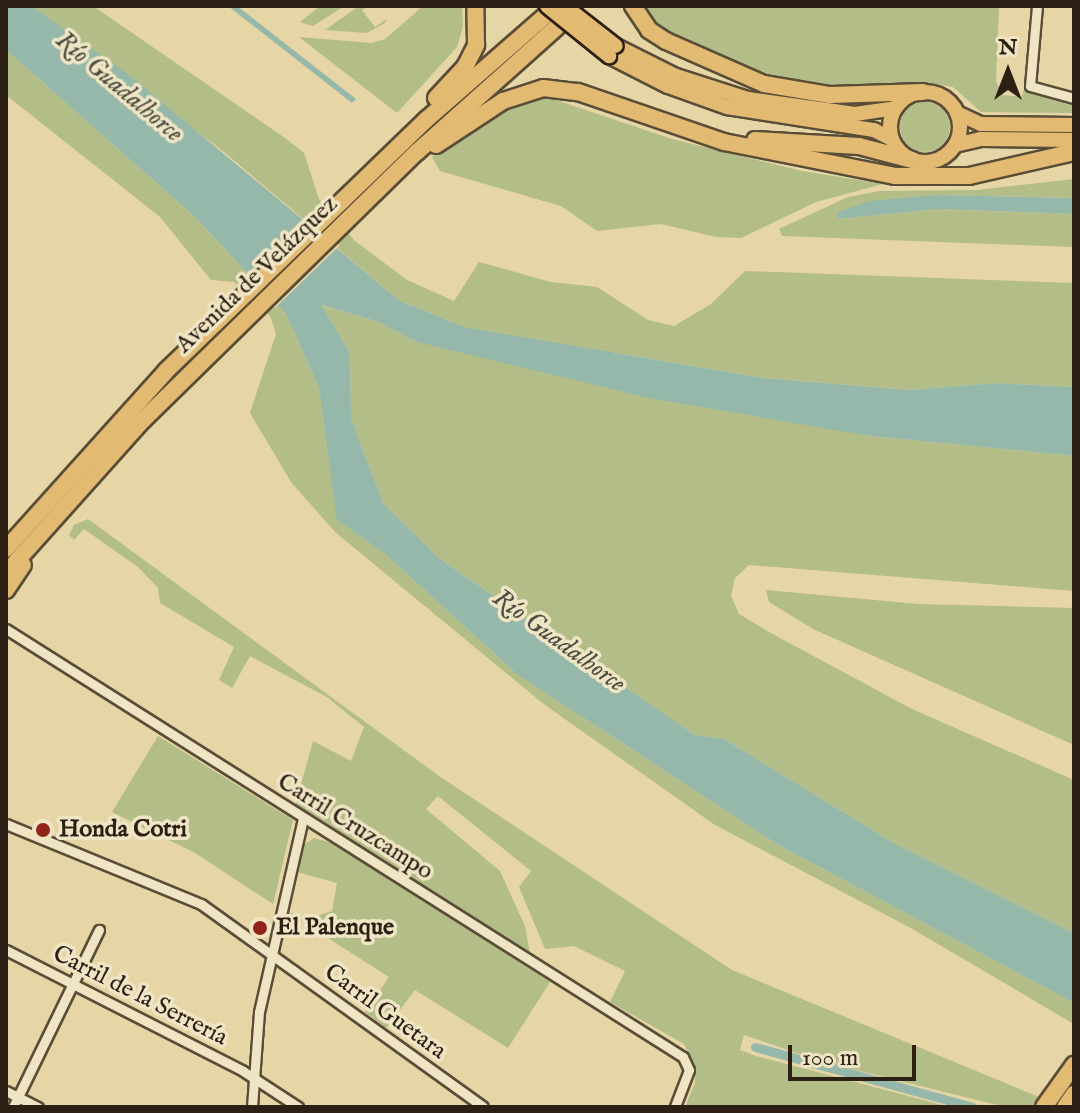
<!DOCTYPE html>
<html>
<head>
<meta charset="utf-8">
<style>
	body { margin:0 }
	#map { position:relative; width:1080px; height:1113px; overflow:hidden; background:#e6d5a5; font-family:"IM FELL English",serif }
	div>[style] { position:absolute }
	.green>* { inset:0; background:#b3bd87 }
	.round { border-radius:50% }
	.water>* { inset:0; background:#96b8aa }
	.pier>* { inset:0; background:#e6d5a5 }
	.canal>* { height:9px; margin:-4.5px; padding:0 4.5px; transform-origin:4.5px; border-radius:4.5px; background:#96b8aa }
	.roads { filter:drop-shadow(2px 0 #5a4d38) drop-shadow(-2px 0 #5a4d38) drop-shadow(0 2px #5a4d38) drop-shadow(0 -2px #5a4d38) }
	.minor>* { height:9px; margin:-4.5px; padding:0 4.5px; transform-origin:4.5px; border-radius:4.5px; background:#efe4c4 }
	.primary>* { height:14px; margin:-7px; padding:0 7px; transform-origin:7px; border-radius:7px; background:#e3ba72 }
	.primary>.ring { margin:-7px; padding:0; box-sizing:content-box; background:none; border:14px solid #e3ba72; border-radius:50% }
	.motorway>* { height:16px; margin:-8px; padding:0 8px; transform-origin:8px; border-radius:8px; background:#e3ba72 }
	.bridges { filter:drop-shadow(2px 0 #2c2014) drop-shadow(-2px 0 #2c2014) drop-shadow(0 2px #2c2014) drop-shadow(0 -2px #2c2014) }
	.primary-bridge>* { height:14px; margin:-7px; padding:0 7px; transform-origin:7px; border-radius:7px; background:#e3ba72 }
	.dots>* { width:22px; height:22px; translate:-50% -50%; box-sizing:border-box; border:4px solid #efe4c4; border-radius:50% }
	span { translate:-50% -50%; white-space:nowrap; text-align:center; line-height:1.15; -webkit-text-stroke:7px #efe4c4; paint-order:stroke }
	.street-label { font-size:24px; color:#2c2014 }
	.poi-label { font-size:24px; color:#2c2014; font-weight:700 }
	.left { translate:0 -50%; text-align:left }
	.water-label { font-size:26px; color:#4c4e41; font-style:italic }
	.frame { position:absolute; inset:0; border:8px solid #2c2014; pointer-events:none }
	.north { position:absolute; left:968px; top:32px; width:80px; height:80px; -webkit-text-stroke:6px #efe4c4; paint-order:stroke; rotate:0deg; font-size:22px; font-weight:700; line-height:32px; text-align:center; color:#2c2014 }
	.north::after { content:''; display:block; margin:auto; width:28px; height:36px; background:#2c2014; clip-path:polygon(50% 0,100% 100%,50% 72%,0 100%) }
	.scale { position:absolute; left:788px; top:1045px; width:128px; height:36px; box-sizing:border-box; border:4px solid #2c2014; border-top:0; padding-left:10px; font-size:24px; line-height:28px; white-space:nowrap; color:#2c2014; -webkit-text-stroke:6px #efe4c4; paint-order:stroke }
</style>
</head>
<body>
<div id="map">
	<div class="green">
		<div style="clip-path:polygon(31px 6px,93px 6px,288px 140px,304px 153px,319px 199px,355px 241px,407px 280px,454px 301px,479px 262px,551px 282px,597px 287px,648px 320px,674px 326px,711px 304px,745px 271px,1074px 283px,1074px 387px,995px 383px,909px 390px,763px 378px,465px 327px,400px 301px,224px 152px)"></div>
		<div style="clip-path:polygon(320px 6px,343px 7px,313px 26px,300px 22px)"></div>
		<div style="clip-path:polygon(359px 6px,368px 6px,362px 10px,375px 27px,387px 19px,385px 23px,367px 33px,325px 30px)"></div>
		<div style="clip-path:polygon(423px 6px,462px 6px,463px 26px,457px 47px,397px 113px,299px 37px,372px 43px,385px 39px)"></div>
		<div style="clip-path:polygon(642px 6px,999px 6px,996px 81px,1003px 95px,1022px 97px,1023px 91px,1074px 106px,1074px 113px,981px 112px,953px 87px,930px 83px,832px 87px,784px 80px,680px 40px,655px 23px)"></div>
		<div style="clip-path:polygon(6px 50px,194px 216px,286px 314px,319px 388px,338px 520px,384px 553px,518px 675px,780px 846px,1074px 1003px,1074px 1024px,909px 927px,715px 825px,545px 705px,335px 532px,291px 482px,250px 413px,276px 334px,270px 316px,234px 282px,211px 280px,160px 217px,6px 95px)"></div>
		<div style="clip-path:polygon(547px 97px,672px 139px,802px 171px,883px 184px,816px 202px,741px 238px,716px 237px,661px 224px,597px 231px,561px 206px,440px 171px,432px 157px,463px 132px,523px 99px)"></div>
		<div class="round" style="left:900px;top:102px;width:50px;height:50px"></div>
		<div style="clip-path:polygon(1074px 179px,1074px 198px,936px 195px,836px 213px,838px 219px,938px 209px,1074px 214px,1074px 247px,782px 236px,779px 229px,848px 197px,880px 191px,977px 190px)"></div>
		<div style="clip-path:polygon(320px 305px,376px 321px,417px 342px,870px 436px,1074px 456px,1074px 591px,749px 565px,735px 578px,731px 596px,739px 614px,769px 632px,912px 709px,1074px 780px,1074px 933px,892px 842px,724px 739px,695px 735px,440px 559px,383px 503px,351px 418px,350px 353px)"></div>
		<div style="clip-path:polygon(88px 519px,439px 776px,732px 970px,1063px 1107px,1005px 1107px,820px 1061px,744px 1035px,740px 1050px,753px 1055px,950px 1107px,685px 1107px,695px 1083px,695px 1066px,684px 1044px,610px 1002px,625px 971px,574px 946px,545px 949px,519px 887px,531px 871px,438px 796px,426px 809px,500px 871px,525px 926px,530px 953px,295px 806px,313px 741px,351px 761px,364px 727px,327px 697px,250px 656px,232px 688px,219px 680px,234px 647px,160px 603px,158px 588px,138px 567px,84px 529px,74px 540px,69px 535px,74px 525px)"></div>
		<div style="clip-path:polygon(766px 590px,918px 604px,1074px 608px,1074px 745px,813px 629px,769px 602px)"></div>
		<div style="clip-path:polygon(158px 736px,293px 820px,273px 904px,195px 853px,112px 812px)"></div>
		<div style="clip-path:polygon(314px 838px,335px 844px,550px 982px,508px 1048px,415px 990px,386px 1028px,365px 1012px,389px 977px,287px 912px,311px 918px,332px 911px,337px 883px,297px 872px,302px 846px)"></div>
	</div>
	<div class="water">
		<div style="clip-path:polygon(6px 6px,31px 6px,133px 78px,400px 301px,465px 327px,763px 378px,909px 390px,995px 383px,1074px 387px,1074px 456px,870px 436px,649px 398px,417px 342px,376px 321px,321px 305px,350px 353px,351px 418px,383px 503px,440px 559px,695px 735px,724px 739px,892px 842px,1074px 933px,1074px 1003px,780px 846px,518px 675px,384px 553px,337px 520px,319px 388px,286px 314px,194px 216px,6px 50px)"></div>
		<div style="clip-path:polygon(228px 6px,237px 6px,356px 99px,352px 103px)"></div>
		<div style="clip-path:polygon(936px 195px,1074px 198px,1074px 214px,938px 209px,838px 219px,836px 213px,870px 201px)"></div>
	</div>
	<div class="pier">
		<div style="clip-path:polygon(306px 216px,340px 245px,275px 308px,245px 276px)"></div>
	</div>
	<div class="canal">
		<div style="left:755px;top:1047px;width:226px;rotate:15.4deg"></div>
	</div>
	<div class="roads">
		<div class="minor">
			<div style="left:1037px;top:6px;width:80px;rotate:95deg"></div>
			<div style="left:1030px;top:86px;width:46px;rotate:15.3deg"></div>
			<div style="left:6px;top:629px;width:801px;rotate:32.3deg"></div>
			<div style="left:683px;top:1057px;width:14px;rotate:65deg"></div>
			<div style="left:689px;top:1070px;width:40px;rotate:111deg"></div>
			<div style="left:6px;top:824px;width:211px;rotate:22.3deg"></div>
			<div style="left:201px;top:904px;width:347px;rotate:35.7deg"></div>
			<div style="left:6px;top:950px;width:266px;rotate:27deg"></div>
			<div style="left:243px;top:1071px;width:66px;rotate:33.2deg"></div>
			<div style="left:6px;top:1091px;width:36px;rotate:27deg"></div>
			<div style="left:13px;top:1107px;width:197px;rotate:-64.1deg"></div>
			<div style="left:252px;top:1107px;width:95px;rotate:-85.8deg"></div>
			<div style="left:259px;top:1012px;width:199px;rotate:-77.2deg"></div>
		</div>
		<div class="primary">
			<div style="left:616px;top:46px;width:67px;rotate:26.6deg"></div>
			<div style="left:676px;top:76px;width:76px;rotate:17.7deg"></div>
			<div style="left:748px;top:99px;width:108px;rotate:8deg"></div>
			<div style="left:855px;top:114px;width:41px;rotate:-8.3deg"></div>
			<div style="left:609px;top:56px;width:66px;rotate:27deg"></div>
			<div style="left:668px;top:86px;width:63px;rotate:19.6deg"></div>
			<div style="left:727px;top:107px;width:149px;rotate:8.9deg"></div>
			<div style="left:874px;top:130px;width:20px;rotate:27deg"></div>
			<div class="ring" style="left:890px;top:92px;width:56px;height:56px"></div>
			<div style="left:957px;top:113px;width:26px;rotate:25deg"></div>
			<div style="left:981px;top:124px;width:93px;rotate:0.6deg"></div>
			<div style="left:955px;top:145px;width:27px;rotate:-13deg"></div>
			<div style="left:981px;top:139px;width:93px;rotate:0.6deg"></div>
		</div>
		<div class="motorway">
			<div style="left:633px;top:6px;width:29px;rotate:56deg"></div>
			<div style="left:649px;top:30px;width:20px;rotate:33deg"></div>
			<div style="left:666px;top:41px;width:107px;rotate:23.7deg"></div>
			<div style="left:764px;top:84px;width:67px;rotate:9.5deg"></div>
			<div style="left:830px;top:95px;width:93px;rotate:-1.8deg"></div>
			<div style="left:436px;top:98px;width:42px;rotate:-46.9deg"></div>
			<div style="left:465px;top:67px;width:25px;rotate:-63deg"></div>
			<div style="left:476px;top:45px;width:39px;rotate:-91deg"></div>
			<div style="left:755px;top:140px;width:104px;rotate:3.3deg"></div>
			<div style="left:859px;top:146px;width:55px;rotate:14.8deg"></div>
			<div style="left:436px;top:145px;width:80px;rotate:-33.3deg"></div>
			<div style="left:503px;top:101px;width:42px;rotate:-18deg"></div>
			<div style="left:543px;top:88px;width:35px;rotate:7deg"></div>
			<div style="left:578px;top:92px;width:154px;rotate:18.9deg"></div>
			<div style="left:724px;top:142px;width:174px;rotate:11.2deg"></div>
			<div style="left:895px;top:176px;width:74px"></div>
			<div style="left:969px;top:176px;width:108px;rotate:-12.9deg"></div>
			<div style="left:6px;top:549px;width:239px;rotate:-48deg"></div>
			<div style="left:166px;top:371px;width:363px;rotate:-44deg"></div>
			<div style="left:427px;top:119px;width:157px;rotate:-41.1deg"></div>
			<div style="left:6px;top:573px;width:204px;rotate:-48.2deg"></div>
			<div style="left:142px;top:421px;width:385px;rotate:-44.4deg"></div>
			<div style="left:417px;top:152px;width:188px;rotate:-41.8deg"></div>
			<div style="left:6px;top:590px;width:30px;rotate:-56deg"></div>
			<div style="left:1044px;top:1107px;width:52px;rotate:-54.5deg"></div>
			<div style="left:1065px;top:1107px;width:16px;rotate:-55deg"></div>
		</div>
	</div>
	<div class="bridges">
		<div class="primary-bridge">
			<div style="left:547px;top:6px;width:80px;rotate:38.9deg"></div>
			<div style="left:566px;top:7px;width:63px;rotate:38deg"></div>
		</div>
	</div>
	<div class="dots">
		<div style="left:43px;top:830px;background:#8f2418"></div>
		<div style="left:260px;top:928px;background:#8f2418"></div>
	</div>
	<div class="street-label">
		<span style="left:257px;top:275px;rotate:-44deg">Avenida de Velázquez</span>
		<span style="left:355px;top:827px;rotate:32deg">Carril Cruzcampo</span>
		<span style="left:140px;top:996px;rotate:27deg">Carril de la Serrería</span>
		<span style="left:385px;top:1012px;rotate:36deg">Carril Guetara</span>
	</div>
	<div class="poi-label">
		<span class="left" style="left:59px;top:830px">Honda Cotri</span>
		<span class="left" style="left:276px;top:928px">El Palenque</span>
	</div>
	<div class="water-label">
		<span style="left:119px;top:87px;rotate:40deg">Río Guadalhorce</span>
		<span style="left:559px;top:641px;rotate:36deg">Río Guadalhorce</span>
	</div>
	<div class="frame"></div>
	<div class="north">N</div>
	<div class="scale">100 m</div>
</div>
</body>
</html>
